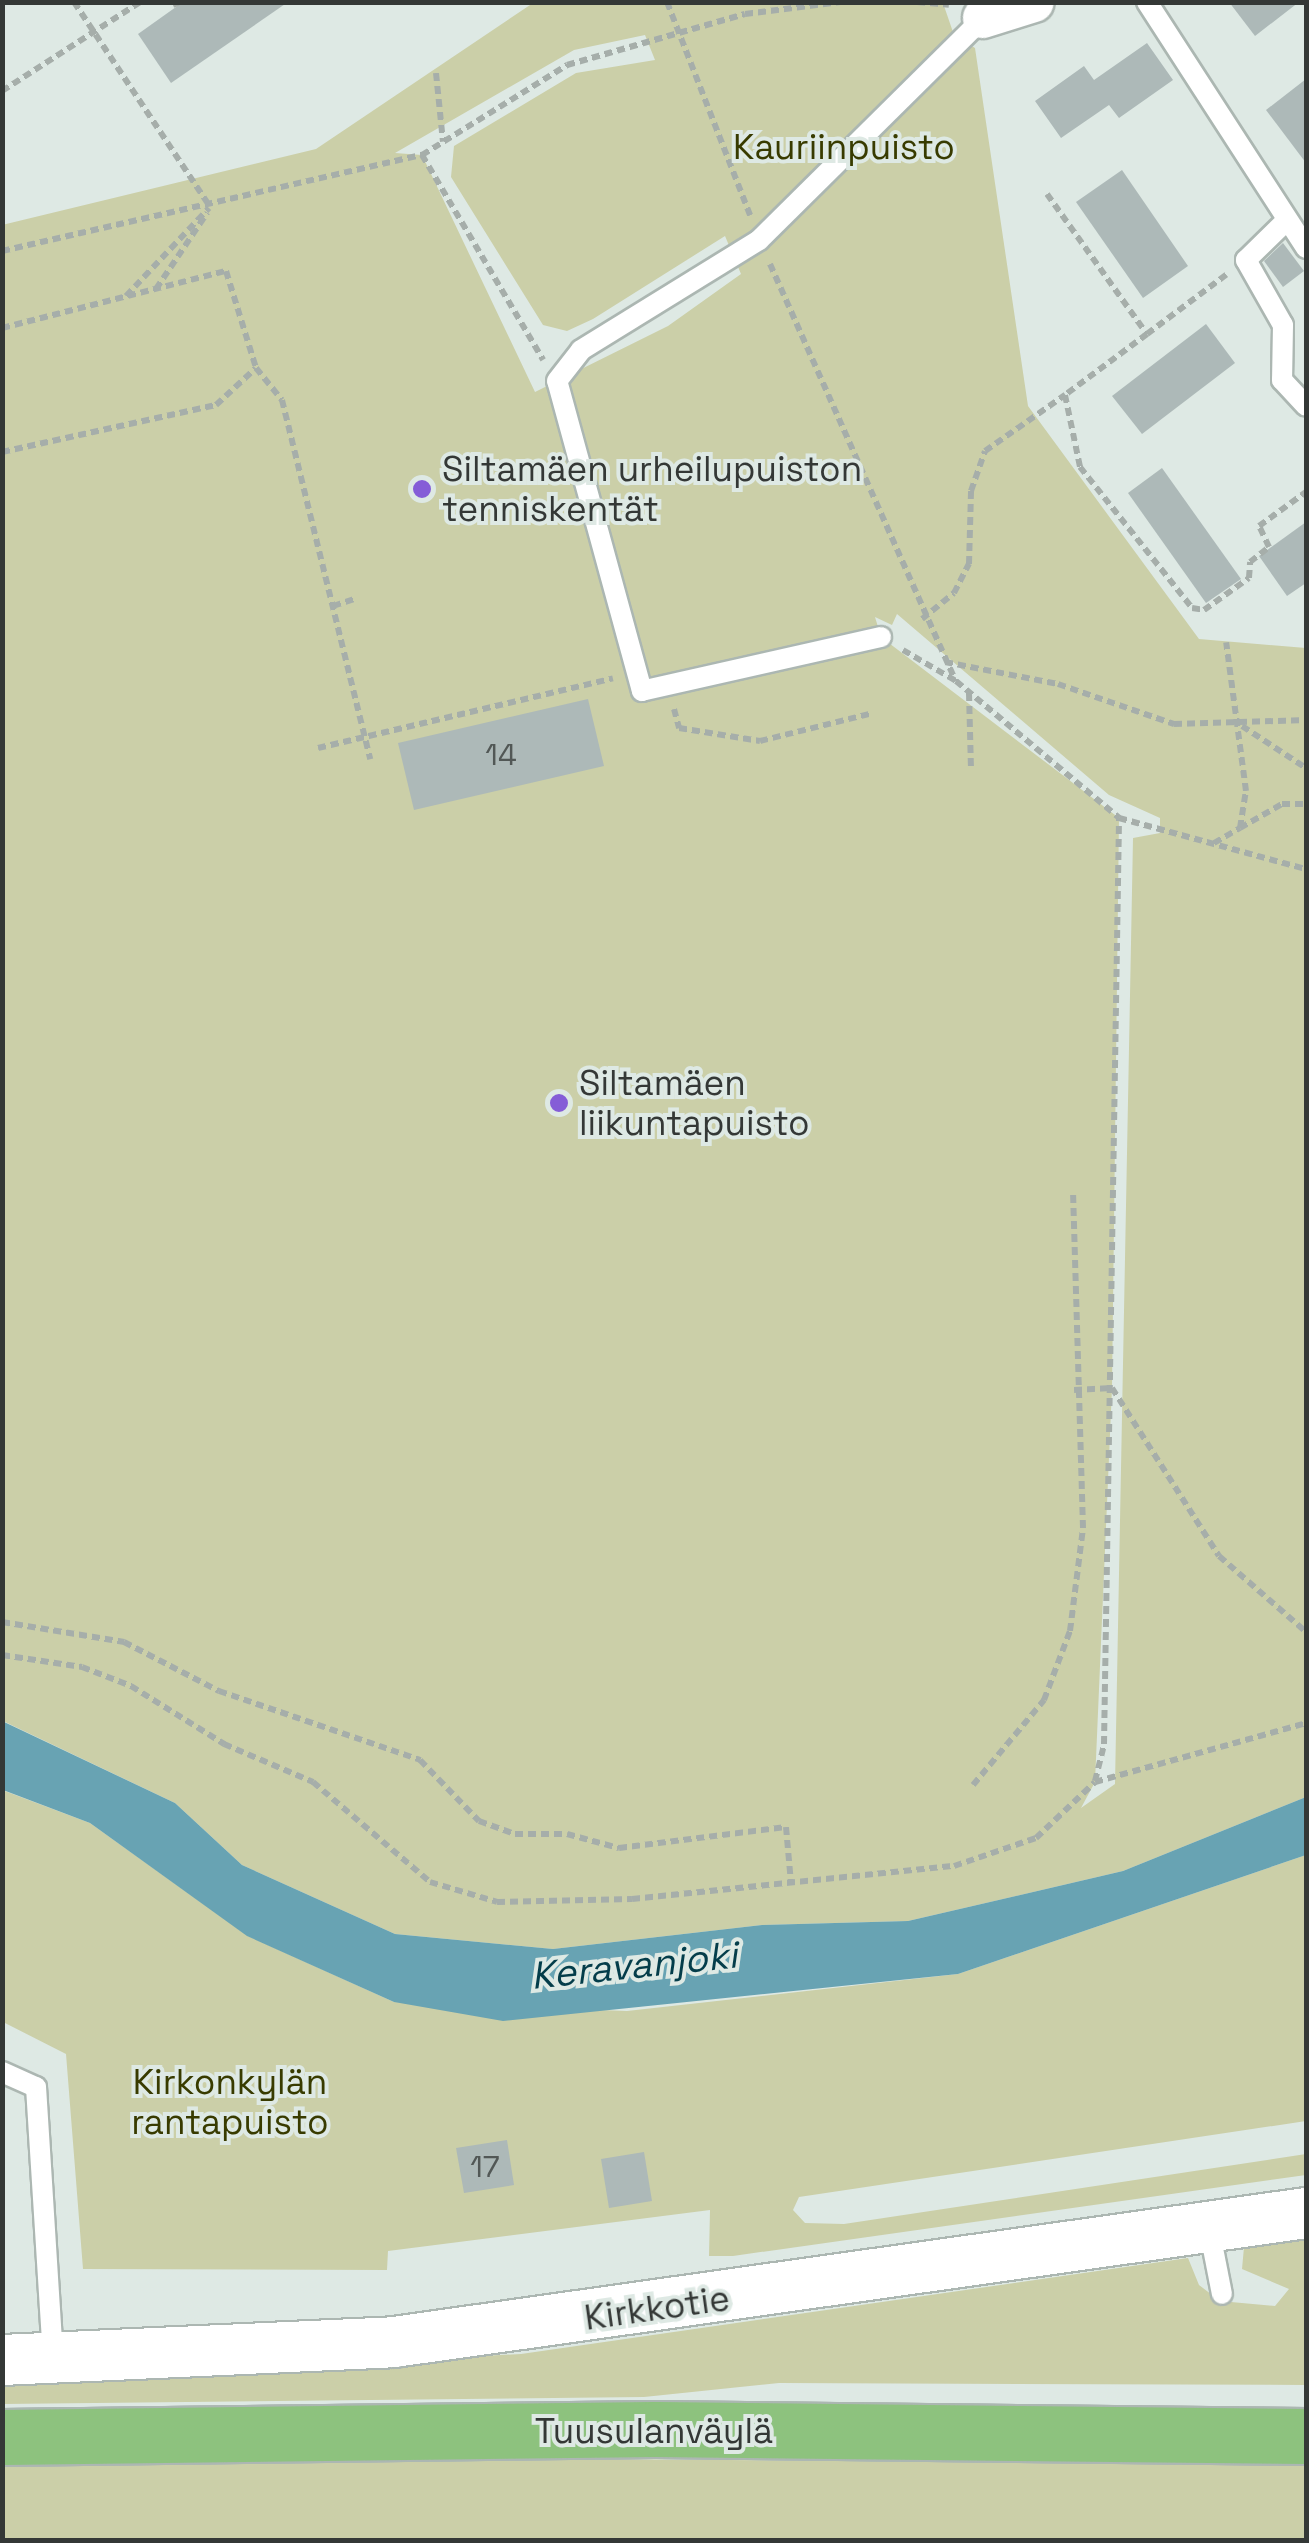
<!DOCTYPE html>
<html>
<head>
<meta charset="utf-8">
<style>
	body { margin:0 }
	#map { position:relative; width:1309px; height:2543px; overflow:hidden; background:#dee9e4; font-family:"Space Grotesk",sans-serif }
	div>[style] { position:absolute }
	.green>* { inset:0; background:#cbcfa8 }
	.water>* { inset:0; background:#68a3b3 }
	.building>* { inset:0; background:#adb9b8 }
	.path>* { height:6px; margin-top:-3px; transform-origin:0; background:repeating-linear-gradient(90deg,#a6aeaa 0 8px,transparent 0 13px) }
	.roads { filter:drop-shadow(2px 0 #acb7b2) drop-shadow(-2px 0 #acb7b2) drop-shadow(0 2px #acb7b2) drop-shadow(0 -2px #acb7b2) }
	.service>* { height:20px; margin:-10px; padding:0 10px; transform-origin:10px; border-radius:10px; background:#fff }
	.minor>* { height:40px; margin:-20px; padding:0 20px; transform-origin:20px; border-radius:20px; background:#fff }
	.tertiary>* { height:50px; margin:-25px; padding:0 25px; transform-origin:25px; border-radius:25px; background:#fff }
	.motorway>* { height:55px; margin:-27.5px; padding:0 27.5px; transform-origin:27.5px; border-radius:27.5px; background:#8dc27e }
	.dots>* { width:28px; height:28px; translate:-50% -50%; box-sizing:border-box; border:5px solid #dee9e4; border-radius:50% }
	span { translate:-50% -50%; white-space:nowrap; text-align:center; line-height:1.15; -webkit-text-stroke:8px #dee9e4; paint-order:stroke }
	.number-label { font-size:30px; color:#525856 }
	.number-label span { -webkit-text-stroke-width:0 }
	.park-label { font-size:35px; color:#383b00 }
	.poi-label { font-size:35px; color:#343836 }
	.left { translate:0 -50%; text-align:left }
	.street-label { font-size:35px; color:#343836 }
	.water-label { font-size:38px; color:#043d4a; font-style:italic }
	.frame { position:absolute; inset:0; border:5px solid #343836; pointer-events:none }
</style>
</head>
<body>
<div id="map">
	<div class="green">
		<div style="clip-path:polygon(evenodd,533px 3px,943px 3px,954px 35px,975px 48px,1028px 406px,1199px 639px,1306px 648px,1306px 1797px,1123px 1871px,908px 1921px,762px 1925px,553px 1949px,395px 1934px,242px 1865px,175px 1803px,3px 1721px,2px 225px,316px 149px,533px 3px,645px 35px,655px 60px,576px 73px,454px 146px,451px 177px,543px 325px,567px 331px,593px 319px,725px 236px,741px 274px,668px 326px,535px 392px,422px 155px,395px 153px,574px 50px,645px 35px,533px 3px,897px 614px,1109px 795px,1160px 818px,1160px 833px,1133px 838px,1115px 1784px,1081px 1808px,1095px 1782px,1112px 1388px,1119px 818px,881px 637px,875px 617px,892px 625px,897px 614px)"></div>
		<div style="clip-path:polygon(2px 1790px,90px 1823px,248px 1936px,394px 2002px,627px 2011px,958px 1974px,1306px 1855px,1306px 2121px,799px 2197px,793px 2210px,805px 2223px,844px 2224px,1306px 2154px,1306px 2175px,733px 2256px,709px 2256px,710px 2210px,388px 2251px,387px 2270px,83px 2269px,66px 2054px,3px 2022px)"></div>
		<div style="clip-path:polygon(1306px 2232px,1306px 2385px,779px 2383px,644px 2397px,3px 2404px,2px 2380px,521px 2354px,1188px 2258px,1199px 2285px,1220px 2301px,1275px 2306px,1289px 2289px,1242px 2269px,1244px 2247px)"></div>
		<div style="clip-path:polygon(429px 2458px,1306px 2464px,1306px 2540px,3px 2540px,2px 2463px)"></div>
	</div>
	<div class="water">
		<div style="clip-path:polygon(2px 1721px,175px 1803px,242px 1865px,395px 1934px,553px 1949px,762px 1925px,908px 1921px,1123px 1871px,1306px 1797px,1306px 1855px,958px 1974px,503px 2021px,394px 2002px,247px 1936px,90px 1823px,3px 1790px)"></div>
	</div>
	<div class="building">
		<div style="clip-path:polygon(183px 2px,288px 2px,171px 83px,138px 34px)"></div>
		<div style="clip-path:polygon(1229px 2px,1299px 2px,1255px 36px)"></div>
		<div style="clip-path:polygon(1147px 43px,1173px 80px,1119px 118px,1109px 105px,1061px 138px,1035px 101px,1084px 66px,1094px 80px)"></div>
		<div style="clip-path:polygon(1306px 79px,1306px 163px,1266px 110px)"></div>
		<div style="clip-path:polygon(1122px 170px,1188px 266px,1143px 298px,1076px 202px)"></div>
		<div style="clip-path:polygon(1283px 243px,1304px 271px,1283px 287px,1264px 261px)"></div>
		<div style="clip-path:polygon(1206px 324px,1235px 363px,1142px 434px,1112px 396px)"></div>
		<div style="clip-path:polygon(1162px 468px,1241px 579px,1206px 603px,1128px 493px)"></div>
		<div style="clip-path:polygon(1306px 522px,1306px 583px,1287px 596px,1259px 556px)"></div>
		<div style="clip-path:polygon(588px 699px,604px 766px,414px 810px,398px 743px)"></div>
		<div style="clip-path:polygon(507px 2140px,514px 2185px,464px 2193px,456px 2148px)"></div>
		<div style="clip-path:polygon(644px 2152px,652px 2201px,609px 2208px,601px 2159px)"></div>
	</div>
	<div class="path">
		<div style="left:74px;top:2px;width:246px;rotate:56.4deg"></div>
		<div style="left:175px;top:2px;width:5px;rotate:68deg"></div>
		<div style="left:667px;top:2px;width:229px;rotate:68.7deg"></div>
		<div style="left:917px;top:2px;width:32px;rotate:5deg"></div>
		<div style="left:436px;top:73px;width:69px;rotate:84.2deg"></div>
		<div style="left:2px;top:91px;width:164px;rotate:-32.8deg"></div>
		<div style="left:422px;top:155px;width:171px;rotate:-31.8deg"></div>
		<div style="left:567px;top:65px;width:185px;rotate:-16deg"></div>
		<div style="left:745px;top:14px;width:98px;rotate:-7.1deg"></div>
		<div style="left:1047px;top:194px;width:172px;rotate:54.5deg"></div>
		<div style="left:1147px;top:334px;width:102px;rotate:143.4deg"></div>
		<div style="left:1065px;top:395px;width:74px;rotate:78.2deg"></div>
		<div style="left:1080px;top:467px;width:180px;rotate:51.5deg"></div>
		<div style="left:1192px;top:608px;width:12px;rotate:9deg"></div>
		<div style="left:1204px;top:610px;width:55px;rotate:-35.4deg"></div>
		<div style="left:1249px;top:578px;width:16px;rotate:-86deg"></div>
		<div style="left:1250px;top:562px;width:24px;rotate:-38deg"></div>
		<div style="left:1269px;top:547px;width:23px;rotate:-115deg"></div>
		<div style="left:1259px;top:526px;width:58px;rotate:-35.9deg"></div>
		<div style="left:2px;top:251px;width:431px;rotate:-12.9deg"></div>
		<div style="left:422px;top:155px;width:238px;rotate:59.4deg"></div>
		<div style="left:770px;top:264px;width:457px;rotate:66deg"></div>
		<div style="left:156px;top:289px;width:92px;rotate:-56.1deg"></div>
		<div style="left:126px;top:296px;width:121px;rotate:-46.7deg"></div>
		<div style="left:2px;top:328px;width:231px;rotate:-14.3deg"></div>
		<div style="left:226px;top:271px;width:102px;rotate:72.8deg"></div>
		<div style="left:256px;top:368px;width:41px;rotate:50.9deg"></div>
		<div style="left:282px;top:400px;width:370px;rotate:76.2deg"></div>
		<div style="left:1147px;top:334px;width:99px;rotate:-36.8deg"></div>
		<div style="left:2px;top:452px;width:219px;rotate:-12.4deg"></div>
		<div style="left:216px;top:405px;width:54px;rotate:-42.8deg"></div>
		<div style="left:333px;top:606px;width:22px;rotate:-18deg"></div>
		<div style="left:922px;top:619px;width:41px;rotate:-39.1deg"></div>
		<div style="left:954px;top:593px;width:33px;rotate:-63deg"></div>
		<div style="left:969px;top:564px;width:73px;rotate:-88.4deg"></div>
		<div style="left:971px;top:491px;width:42px;rotate:-70.7deg"></div>
		<div style="left:985px;top:451px;width:98px;rotate:-35deg"></div>
		<div style="left:903px;top:650px;width:61px;rotate:30.3deg"></div>
		<div style="left:956px;top:681px;width:213px;rotate:40deg"></div>
		<div style="left:1119px;top:818px;width:194px;rotate:15.3deg"></div>
		<div style="left:945px;top:662px;width:115px;rotate:11deg"></div>
		<div style="left:1058px;top:684px;width:123px;rotate:19deg"></div>
		<div style="left:1174px;top:724px;width:132px;rotate:-1.7deg"></div>
		<div style="left:969px;top:693px;width:75px;rotate:88.5deg"></div>
		<div style="left:674px;top:709px;width:20px;rotate:75deg"></div>
		<div style="left:679px;top:728px;width:82px;rotate:9.1deg"></div>
		<div style="left:760px;top:741px;width:116px;rotate:-13.9deg"></div>
		<div style="left:1242px;top:726px;width:77px;rotate:33.3deg"></div>
		<div style="left:318px;top:748px;width:303px;rotate:-13.3deg"></div>
		<div style="left:1240px;top:828px;width:48px;rotate:-29.7deg"></div>
		<div style="left:1282px;top:804px;width:24px"></div>
		<div style="left:1214px;top:843px;width:30px;rotate:-30deg"></div>
		<div style="left:1240px;top:828px;width:37px;rotate:-81deg"></div>
		<div style="left:1246px;top:791px;width:150px;rotate:-97.6deg"></div>
		<div style="left:1074px;top:1390px;width:38px;rotate:-3deg"></div>
		<div style="left:1112px;top:1388px;width:199px;rotate:57.5deg"></div>
		<div style="left:1219px;top:1556px;width:116px;rotate:41.1deg"></div>
		<div style="left:2px;top:1622px;width:124px;rotate:9.3deg"></div>
		<div style="left:124px;top:1642px;width:107px;rotate:27.3deg"></div>
		<div style="left:219px;top:1691px;width:213px;rotate:18.9deg"></div>
		<div style="left:420px;top:1760px;width:85px;rotate:46deg"></div>
		<div style="left:479px;top:1821px;width:38px;rotate:20deg"></div>
		<div style="left:515px;top:1834px;width:52px"></div>
		<div style="left:567px;top:1834px;width:54px;rotate:15.1deg"></div>
		<div style="left:619px;top:1848px;width:168px;rotate:-7.2deg"></div>
		<div style="left:786px;top:1827px;width:56px;rotate:84.9deg"></div>
		<div style="left:2px;top:1655px;width:81px;rotate:8.5deg"></div>
		<div style="left:82px;top:1667px;width:53px;rotate:21.2deg"></div>
		<div style="left:131px;top:1686px;width:110px;rotate:31.9deg"></div>
		<div style="left:224px;top:1744px;width:97px;rotate:23.1deg"></div>
		<div style="left:313px;top:1782px;width:154px;rotate:40.5deg"></div>
		<div style="left:430px;top:1882px;width:70px;rotate:16.6deg"></div>
		<div style="left:497px;top:1902px;width:135px;rotate:-1.3deg"></div>
		<div style="left:632px;top:1899px;width:324px;rotate:-5.9deg"></div>
		<div style="left:954px;top:1866px;width:87px;rotate:-18.9deg"></div>
		<div style="left:1036px;top:1838px;width:81px;rotate:-43.5deg"></div>
		<div style="left:1095px;top:1782px;width:219px;rotate:-15.6deg"></div>
		<div style="left:1095px;top:1781px;width:38px;rotate:-76deg"></div>
		<div style="left:1104px;top:1744px;width:926px;rotate:-89.07deg"></div>
		<div style="left:973px;top:1785px;width:111px;rotate:-50.1deg"></div>
		<div style="left:1044px;top:1700px;width:74px;rotate:-69.4deg"></div>
		<div style="left:1070px;top:1631px;width:104px;rotate:-82.8deg"></div>
		<div style="left:1083px;top:1528px;width:337px;rotate:-91.7deg"></div>
	</div>
	<div class="roads">
		<div class="service">
			<div style="left:1147px;top:2px;width:293px;rotate:57.1deg"></div>
			<div style="left:1286px;top:221px;width:56px;rotate:135.7deg"></div>
			<div style="left:1246px;top:260px;width:75px;rotate:60.4deg"></div>
			<div style="left:1283px;top:325px;width:55px;rotate:91deg"></div>
			<div style="left:1282px;top:380px;width:35px;rotate:47deg"></div>
			<div style="left:881px;top:637px;width:245px;rotate:167.3deg"></div>
			<div style="left:642px;top:691px;width:321px;rotate:-105.3deg"></div>
			<div style="left:557px;top:381px;width:39px;rotate:-52deg"></div>
			<div style="left:581px;top:350px;width:209px;rotate:-31.7deg"></div>
			<div style="left:759px;top:240px;width:315px;rotate:-44.7deg"></div>
			<div style="left:2px;top:2072px;width:37px;rotate:24deg"></div>
			<div style="left:36px;top:2087px;width:270px;rotate:86.4deg"></div>
			<div style="left:1209px;top:2228px;width:67px;rotate:78.9deg"></div>
		</div>
		<div class="minor">
			<div style="left:983px;top:18px;width:53px;rotate:-17.4deg"></div>
		</div>
		<div class="tertiary">
			<div style="left:2px;top:2360px;width:392px;rotate:-2.6deg"></div>
			<div style="left:394px;top:2342px;width:921px;rotate:-8.05deg"></div>
		</div>
		<div class="motorway">
			<div style="left:2px;top:2437px;width:653px;rotate:-0.7deg"></div>
			<div style="left:655px;top:2429px;width:651px;rotate:0.62deg"></div>
		</div>
	</div>
	<div class="dots">
		<div style="left:422px;top:489px;background:#855dd7"></div>
		<div style="left:559px;top:1103px;background:#855dd7"></div>
	</div>
	<div class="number-label">
		<span style="left:501px;top:755px">14</span>
		<span style="left:485px;top:2167px">17</span>
	</div>
	<div class="park-label">
		<span style="left:844px;top:147px">Kauriinpuisto</span>
		<span style="left:230px;top:2102px">Kirkonkylän<br>rantapuisto</span>
	</div>
	<div class="poi-label">
		<span class="left" style="left:442px;top:489px">Siltamäen urheilupuiston<br>tenniskentät</span>
		<span class="left" style="left:579px;top:1103px">Siltamäen<br>liikuntapuisto</span>
	</div>
	<div class="street-label">
		<span style="left:657px;top:2308px;rotate:-8deg">Kirkkotie</span>
		<span style="left:654px;top:2431px">Tuusulanväylä</span>
	</div>
	<div class="water-label">
		<span style="left:634px;top:1966px;rotate:-6deg">Keravanjoki</span>
	</div>
	<div class="frame"></div>
</div>
</body>
</html>
